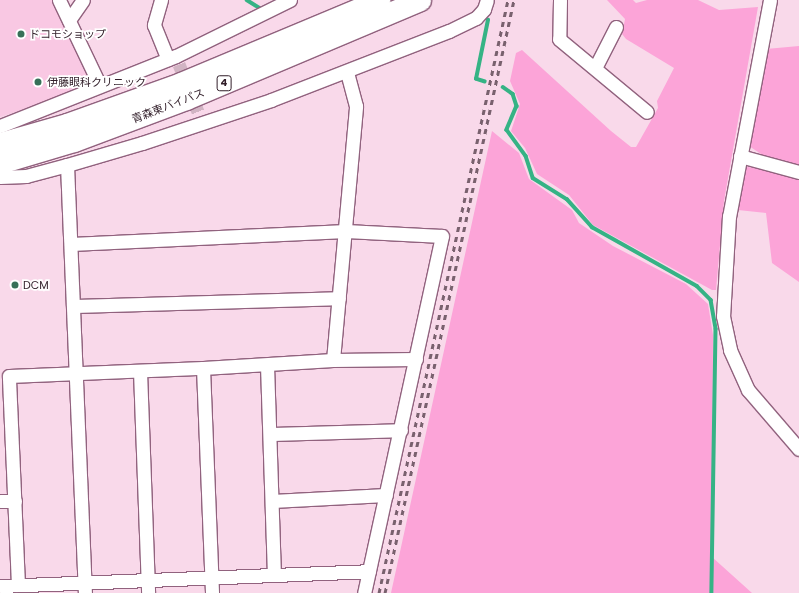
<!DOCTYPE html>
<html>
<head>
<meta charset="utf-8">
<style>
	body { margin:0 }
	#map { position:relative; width:799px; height:593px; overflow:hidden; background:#f9d9ea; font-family:Poppins,"Noto Sans JP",sans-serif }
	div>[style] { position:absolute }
	.built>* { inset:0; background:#f9c8e3 }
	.green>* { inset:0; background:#fca4d8 }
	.stream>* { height:3.5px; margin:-1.75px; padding:0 1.75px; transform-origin:1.75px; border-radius:1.75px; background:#35b385 }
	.minor-tunnel>* { height:13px; margin-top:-6.5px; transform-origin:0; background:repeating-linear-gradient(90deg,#d1b4c3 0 13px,transparent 0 19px) }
	.roads { filter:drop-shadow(1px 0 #91627e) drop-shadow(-1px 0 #91627e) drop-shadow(0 1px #91627e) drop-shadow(0 -1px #91627e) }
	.minor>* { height:13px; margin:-6.5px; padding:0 6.5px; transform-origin:6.5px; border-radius:6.5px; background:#fff }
	.trunk>* { height:21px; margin:-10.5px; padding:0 10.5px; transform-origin:10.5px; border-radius:10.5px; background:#fff }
	.rail>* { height:3px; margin-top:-1.5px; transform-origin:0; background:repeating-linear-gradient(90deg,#79616e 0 5px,transparent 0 10px) }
	.dots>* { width:11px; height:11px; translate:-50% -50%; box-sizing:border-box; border:2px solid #fff; border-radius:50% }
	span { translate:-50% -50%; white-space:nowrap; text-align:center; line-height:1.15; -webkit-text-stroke:3.5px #fff; paint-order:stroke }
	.shield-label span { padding:1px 3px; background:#fff; border:1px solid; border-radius:3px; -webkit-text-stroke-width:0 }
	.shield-label { font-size:10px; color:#311e29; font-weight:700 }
	.poi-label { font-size:11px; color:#311e29 }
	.left { translate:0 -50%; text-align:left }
	.street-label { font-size:11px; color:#311e29 }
</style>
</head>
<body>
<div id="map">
	<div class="built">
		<div style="clip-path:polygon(0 0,53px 0,92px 79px,89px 88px,0 117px)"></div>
	</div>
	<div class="green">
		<div style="clip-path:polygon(607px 0,633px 0,636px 3px,647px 0,698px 0,719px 10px,758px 7px,724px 201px,716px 290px,712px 290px,593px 225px,569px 195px,537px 174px,525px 148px,511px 131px,520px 104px,510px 81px,516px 53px,522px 50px,611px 131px,631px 147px,636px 147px,658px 108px,657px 101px,674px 68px,626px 39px,622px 34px,625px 19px)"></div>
		<div style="clip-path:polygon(799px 46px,799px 167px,767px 158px,749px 146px,766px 49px)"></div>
		<div style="clip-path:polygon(492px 131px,519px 153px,529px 179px,572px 210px,579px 223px,613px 246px,686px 284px,708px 304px,713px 335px,712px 557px,752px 593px,391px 593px)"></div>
		<div style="clip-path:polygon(748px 167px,799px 176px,799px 282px,772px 263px,766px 213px,738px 210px,744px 168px)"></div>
	</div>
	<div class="stream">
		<div style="left:247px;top:0;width:15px;rotate:32deg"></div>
		<div style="left:485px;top:82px;width:9px;rotate:-162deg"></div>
		<div style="left:476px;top:79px;width:60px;rotate:-78.5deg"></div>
		<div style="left:503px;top:87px;width:12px;rotate:35deg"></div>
		<div style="left:513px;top:94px;width:13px;rotate:72deg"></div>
		<div style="left:517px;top:106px;width:26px;rotate:113deg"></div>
		<div style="left:507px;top:130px;width:32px;rotate:54deg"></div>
		<div style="left:526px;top:156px;width:23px;rotate:72deg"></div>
		<div style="left:533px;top:178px;width:40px;rotate:32deg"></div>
		<div style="left:567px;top:199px;width:38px;rotate:48deg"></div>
		<div style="left:592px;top:227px;width:120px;rotate:29.3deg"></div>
		<div style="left:697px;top:286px;width:20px;rotate:45deg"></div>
		<div style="left:711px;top:300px;width:29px;rotate:80deg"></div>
		<div style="left:716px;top:329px;width:264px;rotate:90.9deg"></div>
	</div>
	<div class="minor-tunnel">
		<div style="left:179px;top:64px;width:54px;rotate:68.2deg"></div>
	</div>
	<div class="roads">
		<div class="minor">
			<div style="left:59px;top:0;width:95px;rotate:64.5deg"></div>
			<div style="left:161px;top:0;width:26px;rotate:106deg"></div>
			<div style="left:154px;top:25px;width:37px;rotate:68deg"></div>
			<div style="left:560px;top:0;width:39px;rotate:91deg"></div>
			<div style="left:559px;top:39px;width:114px;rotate:39.7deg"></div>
			<div style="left:770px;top:0;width:220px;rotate:100.7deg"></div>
			<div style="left:729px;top:216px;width:100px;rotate:93.4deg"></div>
			<div style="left:723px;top:316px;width:35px;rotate:78deg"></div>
			<div style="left:730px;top:350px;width:44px;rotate:65.8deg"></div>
			<div style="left:748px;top:390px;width:78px;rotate:49.2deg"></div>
			<div style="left:69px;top:20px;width:24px;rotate:-55deg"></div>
			<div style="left:595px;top:68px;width:46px;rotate:-62.9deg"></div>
			<div style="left:0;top:126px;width:189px;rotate:-21.7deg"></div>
			<div style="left:176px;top:56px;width:127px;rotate:-26.2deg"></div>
			<div style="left:740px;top:156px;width:61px;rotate:15.2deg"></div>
			<div style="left:67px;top:165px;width:428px;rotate:87.6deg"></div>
			<div style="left:0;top:177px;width:26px;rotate:-2deg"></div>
			<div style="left:26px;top:176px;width:42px;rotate:-15deg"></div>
			<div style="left:67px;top:165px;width:78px;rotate:-16.3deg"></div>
			<div style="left:142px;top:143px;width:136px;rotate:-18.4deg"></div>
			<div style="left:271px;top:100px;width:191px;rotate:-21.2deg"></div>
			<div style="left:449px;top:31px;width:30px;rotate:-26deg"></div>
			<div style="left:476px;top:18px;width:12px;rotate:-48deg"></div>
			<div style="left:484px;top:9px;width:9px;rotate:-72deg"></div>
			<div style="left:71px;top:244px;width:275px;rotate:-2.7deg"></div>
			<div style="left:346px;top:231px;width:96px;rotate:3deg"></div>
			<div style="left:442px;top:236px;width:365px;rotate:102.3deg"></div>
			<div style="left:73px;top:306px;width:266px;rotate:-1.7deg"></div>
			<div style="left:333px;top:360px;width:255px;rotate:-84.8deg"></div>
			<div style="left:356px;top:106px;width:35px;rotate:-105deg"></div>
			<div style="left:267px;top:365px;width:208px;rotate:88.1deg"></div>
			<div style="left:203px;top:368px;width:225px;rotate:87.7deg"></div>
			<div style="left:140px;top:371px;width:222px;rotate:87.9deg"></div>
			<div style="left:270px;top:434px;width:131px;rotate:-1.7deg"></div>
			<div style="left:0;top:501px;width:15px"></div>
			<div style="left:272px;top:501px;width:114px;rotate:-3deg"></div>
			<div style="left:18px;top:585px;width:209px;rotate:-92.5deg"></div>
			<div style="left:9px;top:376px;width:194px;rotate:-2.4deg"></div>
			<div style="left:203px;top:368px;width:130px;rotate:-3.5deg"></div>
			<div style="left:333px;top:360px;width:83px;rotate:-0.7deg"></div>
			<div style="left:0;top:586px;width:369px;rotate:-2.3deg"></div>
		</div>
		<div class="trunk">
			<div style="left:0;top:143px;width:70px;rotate:-15.8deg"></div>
			<div style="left:67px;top:124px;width:121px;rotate:-19.8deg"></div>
			<div style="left:181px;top:83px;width:215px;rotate:-22.7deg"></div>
			<div style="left:0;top:163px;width:77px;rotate:-16.6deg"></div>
			<div style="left:74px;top:141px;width:120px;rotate:-20.6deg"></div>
			<div style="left:186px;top:99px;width:254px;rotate:-22.9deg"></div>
		</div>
	</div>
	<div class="rail">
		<div style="left:379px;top:593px;width:607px;rotate:-77.73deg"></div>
		<div style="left:385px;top:593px;width:607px;rotate:-77.73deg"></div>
	</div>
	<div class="dots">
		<div style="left:21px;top:34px;background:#377058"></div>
		<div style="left:38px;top:82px;background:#377058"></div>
		<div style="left:15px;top:285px;background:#377058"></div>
	</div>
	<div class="shield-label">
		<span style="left:224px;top:83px">4</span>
	</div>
	<div class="poi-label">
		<span class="left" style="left:29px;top:34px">ドコモショップ</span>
		<span class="left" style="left:47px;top:82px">伊藤眼科クリニック</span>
		<span class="left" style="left:23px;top:285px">DCM</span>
	</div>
	<div class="street-label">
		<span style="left:168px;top:106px;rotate:-21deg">青森東バイパス</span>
	</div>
</div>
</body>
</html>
